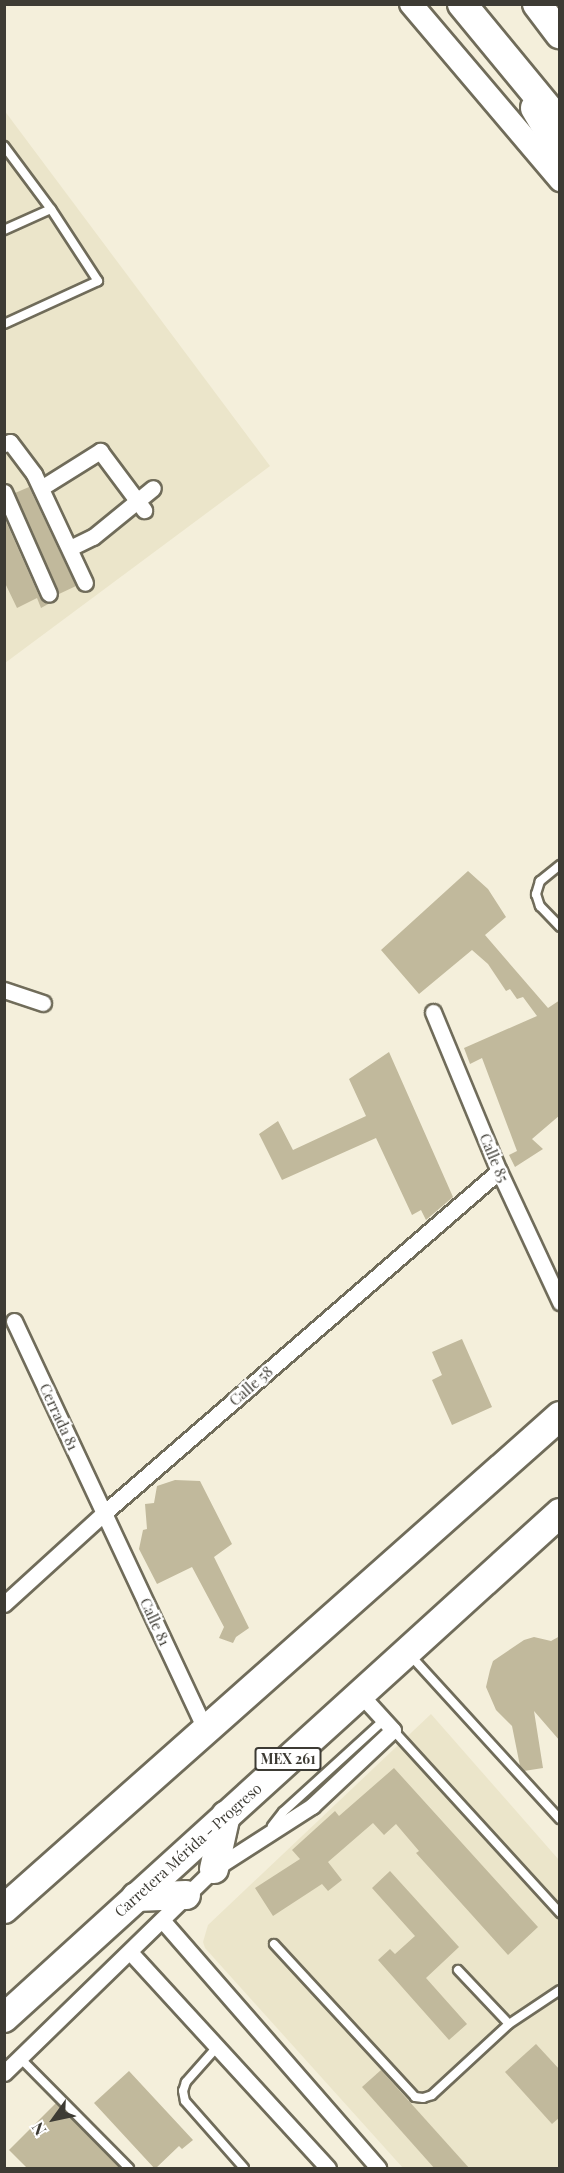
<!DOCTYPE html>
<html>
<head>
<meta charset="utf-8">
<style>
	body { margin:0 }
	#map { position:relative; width:564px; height:2173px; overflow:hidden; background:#f4efdb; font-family:"Playfair Display",serif }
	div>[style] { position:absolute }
	.built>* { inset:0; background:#ebe5ca }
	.building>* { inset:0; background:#c1b99c }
	.roads { filter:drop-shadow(2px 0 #706c5a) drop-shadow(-2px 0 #706c5a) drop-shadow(0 2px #706c5a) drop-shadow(0 -2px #706c5a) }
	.lane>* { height:8px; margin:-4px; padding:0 4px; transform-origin:4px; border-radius:4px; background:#fff }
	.street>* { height:15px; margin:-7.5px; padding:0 7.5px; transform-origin:7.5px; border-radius:7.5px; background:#fff }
	.secondary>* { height:22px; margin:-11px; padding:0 11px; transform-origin:11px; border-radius:11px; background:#fff }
	.highway>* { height:28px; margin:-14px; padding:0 14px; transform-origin:14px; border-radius:14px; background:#fff }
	span { translate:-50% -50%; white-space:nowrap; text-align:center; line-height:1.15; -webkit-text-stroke:4.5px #fff; paint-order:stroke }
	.shield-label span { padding:2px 4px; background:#fff; border:2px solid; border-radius:4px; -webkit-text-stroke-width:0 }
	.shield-label { font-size:14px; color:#3d3b34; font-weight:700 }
	.street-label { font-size:15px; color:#3d3b34 }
	.frame { position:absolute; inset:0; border:6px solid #3d3b34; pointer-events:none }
	.north { position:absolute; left:24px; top:2089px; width:60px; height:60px; -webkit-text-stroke:4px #fff; paint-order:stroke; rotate:237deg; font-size:16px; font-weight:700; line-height:24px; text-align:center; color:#3d3b34 }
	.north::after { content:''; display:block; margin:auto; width:21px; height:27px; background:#3d3b34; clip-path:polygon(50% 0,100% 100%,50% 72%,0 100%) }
</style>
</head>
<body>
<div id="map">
	<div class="built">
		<div style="clip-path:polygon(4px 110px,270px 466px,5px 663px,4px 663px)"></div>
		<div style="clip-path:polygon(431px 1714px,559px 1860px,559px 2168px,403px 2168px,205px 1948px,203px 1942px,208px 1925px)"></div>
	</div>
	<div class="building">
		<div style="clip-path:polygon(29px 487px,76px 586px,59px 594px,15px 493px)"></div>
		<div style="clip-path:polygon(4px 517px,40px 598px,50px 603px,41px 608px,37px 598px,17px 608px,4px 581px)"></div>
		<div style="clip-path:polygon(468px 871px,488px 889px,506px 917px,485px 935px,548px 1008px,560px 1000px,560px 1115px,532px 1139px,543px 1149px,515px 1167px,509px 1155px,517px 1151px,482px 1058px,470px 1064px,464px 1048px,537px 1016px,523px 997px,517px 999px,510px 989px,506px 991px,488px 964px,472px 950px,419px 994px,381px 950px)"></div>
		<div style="clip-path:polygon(389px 1052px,453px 1197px,426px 1220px,421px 1210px,412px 1215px,376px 1138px,282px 1180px,259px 1134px,278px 1121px,293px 1150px,366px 1116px,349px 1079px)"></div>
		<div style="clip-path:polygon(462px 1339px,492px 1407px,452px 1425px,432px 1380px,442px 1375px,432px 1352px)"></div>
		<div style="clip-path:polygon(175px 1480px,200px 1481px,232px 1544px,214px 1557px,249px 1628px,236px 1637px,233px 1643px,219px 1638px,224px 1627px,192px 1567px,157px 1584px,139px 1549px,143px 1530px,147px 1529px,145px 1504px,154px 1503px,157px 1486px)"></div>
		<div style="clip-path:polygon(560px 1636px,560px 1741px,534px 1711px,543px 1768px,524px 1771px,520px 1766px,512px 1726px,496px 1710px,486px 1687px,490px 1670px,493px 1661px,524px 1640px,534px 1637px,551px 1641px)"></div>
		<div style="clip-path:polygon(394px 1768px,538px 1927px,508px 1955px,416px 1853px,419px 1851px,396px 1824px,384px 1835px,373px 1823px,328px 1862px,342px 1880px,328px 1891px,322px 1884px,273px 1916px,255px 1888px,300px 1859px,292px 1850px,335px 1811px,339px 1816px)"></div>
		<div style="clip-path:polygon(390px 1871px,459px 1947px,426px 1978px,467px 2024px,449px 2040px,378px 1960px,390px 1949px,395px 1954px,415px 1936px,372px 1888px)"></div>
		<div style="clip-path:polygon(536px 2044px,560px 2070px,560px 2117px,552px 2124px,505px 2072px)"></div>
		<div style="clip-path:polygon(381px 2070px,470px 2169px,435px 2169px,362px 2087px)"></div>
		<div style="clip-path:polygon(129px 2071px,193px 2140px,182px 2149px,179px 2146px,155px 2169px,94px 2103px)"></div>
		<div style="clip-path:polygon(56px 2103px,121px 2168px,121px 2169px,28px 2169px,9px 2150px)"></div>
	</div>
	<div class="roads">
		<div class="lane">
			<div style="left:4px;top:146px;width:79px;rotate:53.3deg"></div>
			<div style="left:51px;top:209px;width:86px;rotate:56.9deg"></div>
			<div style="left:98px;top:281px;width:103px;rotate:155.4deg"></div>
			<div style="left:4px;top:230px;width:51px;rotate:-24.1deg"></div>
			<div style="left:560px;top:865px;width:26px;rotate:141deg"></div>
			<div style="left:540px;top:881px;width:14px;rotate:107deg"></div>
			<div style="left:536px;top:894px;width:13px;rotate:72deg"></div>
			<div style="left:540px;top:906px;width:29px;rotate:46deg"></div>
			<div style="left:410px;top:1655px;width:222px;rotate:47.6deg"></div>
			<div style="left:393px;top:1730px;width:248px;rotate:47.6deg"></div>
			<div style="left:272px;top:1826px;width:18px;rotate:-52deg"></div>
			<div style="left:283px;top:1812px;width:137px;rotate:-42.3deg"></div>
			<div style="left:274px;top:1944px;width:208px;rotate:47.3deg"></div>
			<div style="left:415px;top:2097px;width:8px;rotate:7deg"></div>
			<div style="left:423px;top:2098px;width:9px;rotate:-18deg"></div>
			<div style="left:432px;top:2095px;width:105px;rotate:-42.7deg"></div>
			<div style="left:509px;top:2024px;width:61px;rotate:-33.7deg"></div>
			<div style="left:458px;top:1970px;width:74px;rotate:46.6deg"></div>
			<div style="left:217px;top:2047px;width:47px;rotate:131.5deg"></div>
			<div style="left:186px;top:2082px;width:9px;rotate:108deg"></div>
			<div style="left:183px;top:2091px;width:10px;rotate:79deg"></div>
			<div style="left:185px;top:2101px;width:89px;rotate:48.6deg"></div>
			<div style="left:20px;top:2058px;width:155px;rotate:45.3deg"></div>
		</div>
		<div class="street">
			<div style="left:4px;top:444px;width:6px;rotate:-18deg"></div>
			<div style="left:10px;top:442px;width:40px;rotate:53deg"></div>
			<div style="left:34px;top:474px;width:120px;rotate:64.9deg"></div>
			<div style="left:41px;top:488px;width:70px;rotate:-32.1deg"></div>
			<div style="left:100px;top:451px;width:74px;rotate:53.3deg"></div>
			<div style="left:4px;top:492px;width:111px;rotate:66.2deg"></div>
			<div style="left:70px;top:548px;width:25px;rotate:-26deg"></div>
			<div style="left:93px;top:537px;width:77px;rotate:-39.2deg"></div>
			<div style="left:4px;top:990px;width:41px;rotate:18.4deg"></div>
			<div style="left:433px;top:1012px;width:172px;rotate:67.5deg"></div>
			<div style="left:499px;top:1171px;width:145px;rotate:65deg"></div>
			<div style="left:14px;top:1321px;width:453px;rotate:64.9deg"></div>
			<div style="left:4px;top:1604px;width:135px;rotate:-42.3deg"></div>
			<div style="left:104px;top:1513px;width:522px;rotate:-40.89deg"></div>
			<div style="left:162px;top:1920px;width:329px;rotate:48.9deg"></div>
			<div style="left:130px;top:1952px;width:293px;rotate:47.5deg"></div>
			<div style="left:4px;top:2073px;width:293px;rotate:-44.2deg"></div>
			<div style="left:214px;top:1869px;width:117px;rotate:-32.7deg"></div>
			<div style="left:312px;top:1806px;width:111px;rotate:-43.2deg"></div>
			<div style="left:393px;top:1730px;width:49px;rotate:-132.5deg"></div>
		</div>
		<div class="secondary">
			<div style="left:411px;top:4px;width:231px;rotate:49.7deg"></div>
		</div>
		<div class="highway">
			<div style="left:462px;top:4px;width:154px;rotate:50.5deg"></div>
			<div style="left:537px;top:4px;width:38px;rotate:53deg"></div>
			<div style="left:535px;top:108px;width:49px;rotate:59.2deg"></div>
			<div style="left:214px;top:1869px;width:55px;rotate:-77.5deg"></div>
			<div style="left:136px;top:1897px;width:50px;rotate:-2.3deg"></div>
			<div style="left:4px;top:1909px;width:743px;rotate:-41.56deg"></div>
			<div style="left:4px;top:2018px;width:751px;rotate:-42.25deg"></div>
		</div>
	</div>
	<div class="shield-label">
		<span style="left:288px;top:1759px">MEX 261</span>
	</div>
	<div class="street-label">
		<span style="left:494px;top:1158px;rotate:67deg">Calle 85</span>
		<span style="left:251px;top:1386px;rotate:-41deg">Calle 58</span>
		<span style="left:59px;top:1417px;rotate:65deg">Cerrada 81</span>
		<span style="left:155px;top:1622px;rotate:65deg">Calle 81</span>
		<span style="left:188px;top:1850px;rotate:-42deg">Carretera Mérida - Progreso</span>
	</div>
	<div class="frame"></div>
	<div class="north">N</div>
</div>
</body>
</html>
